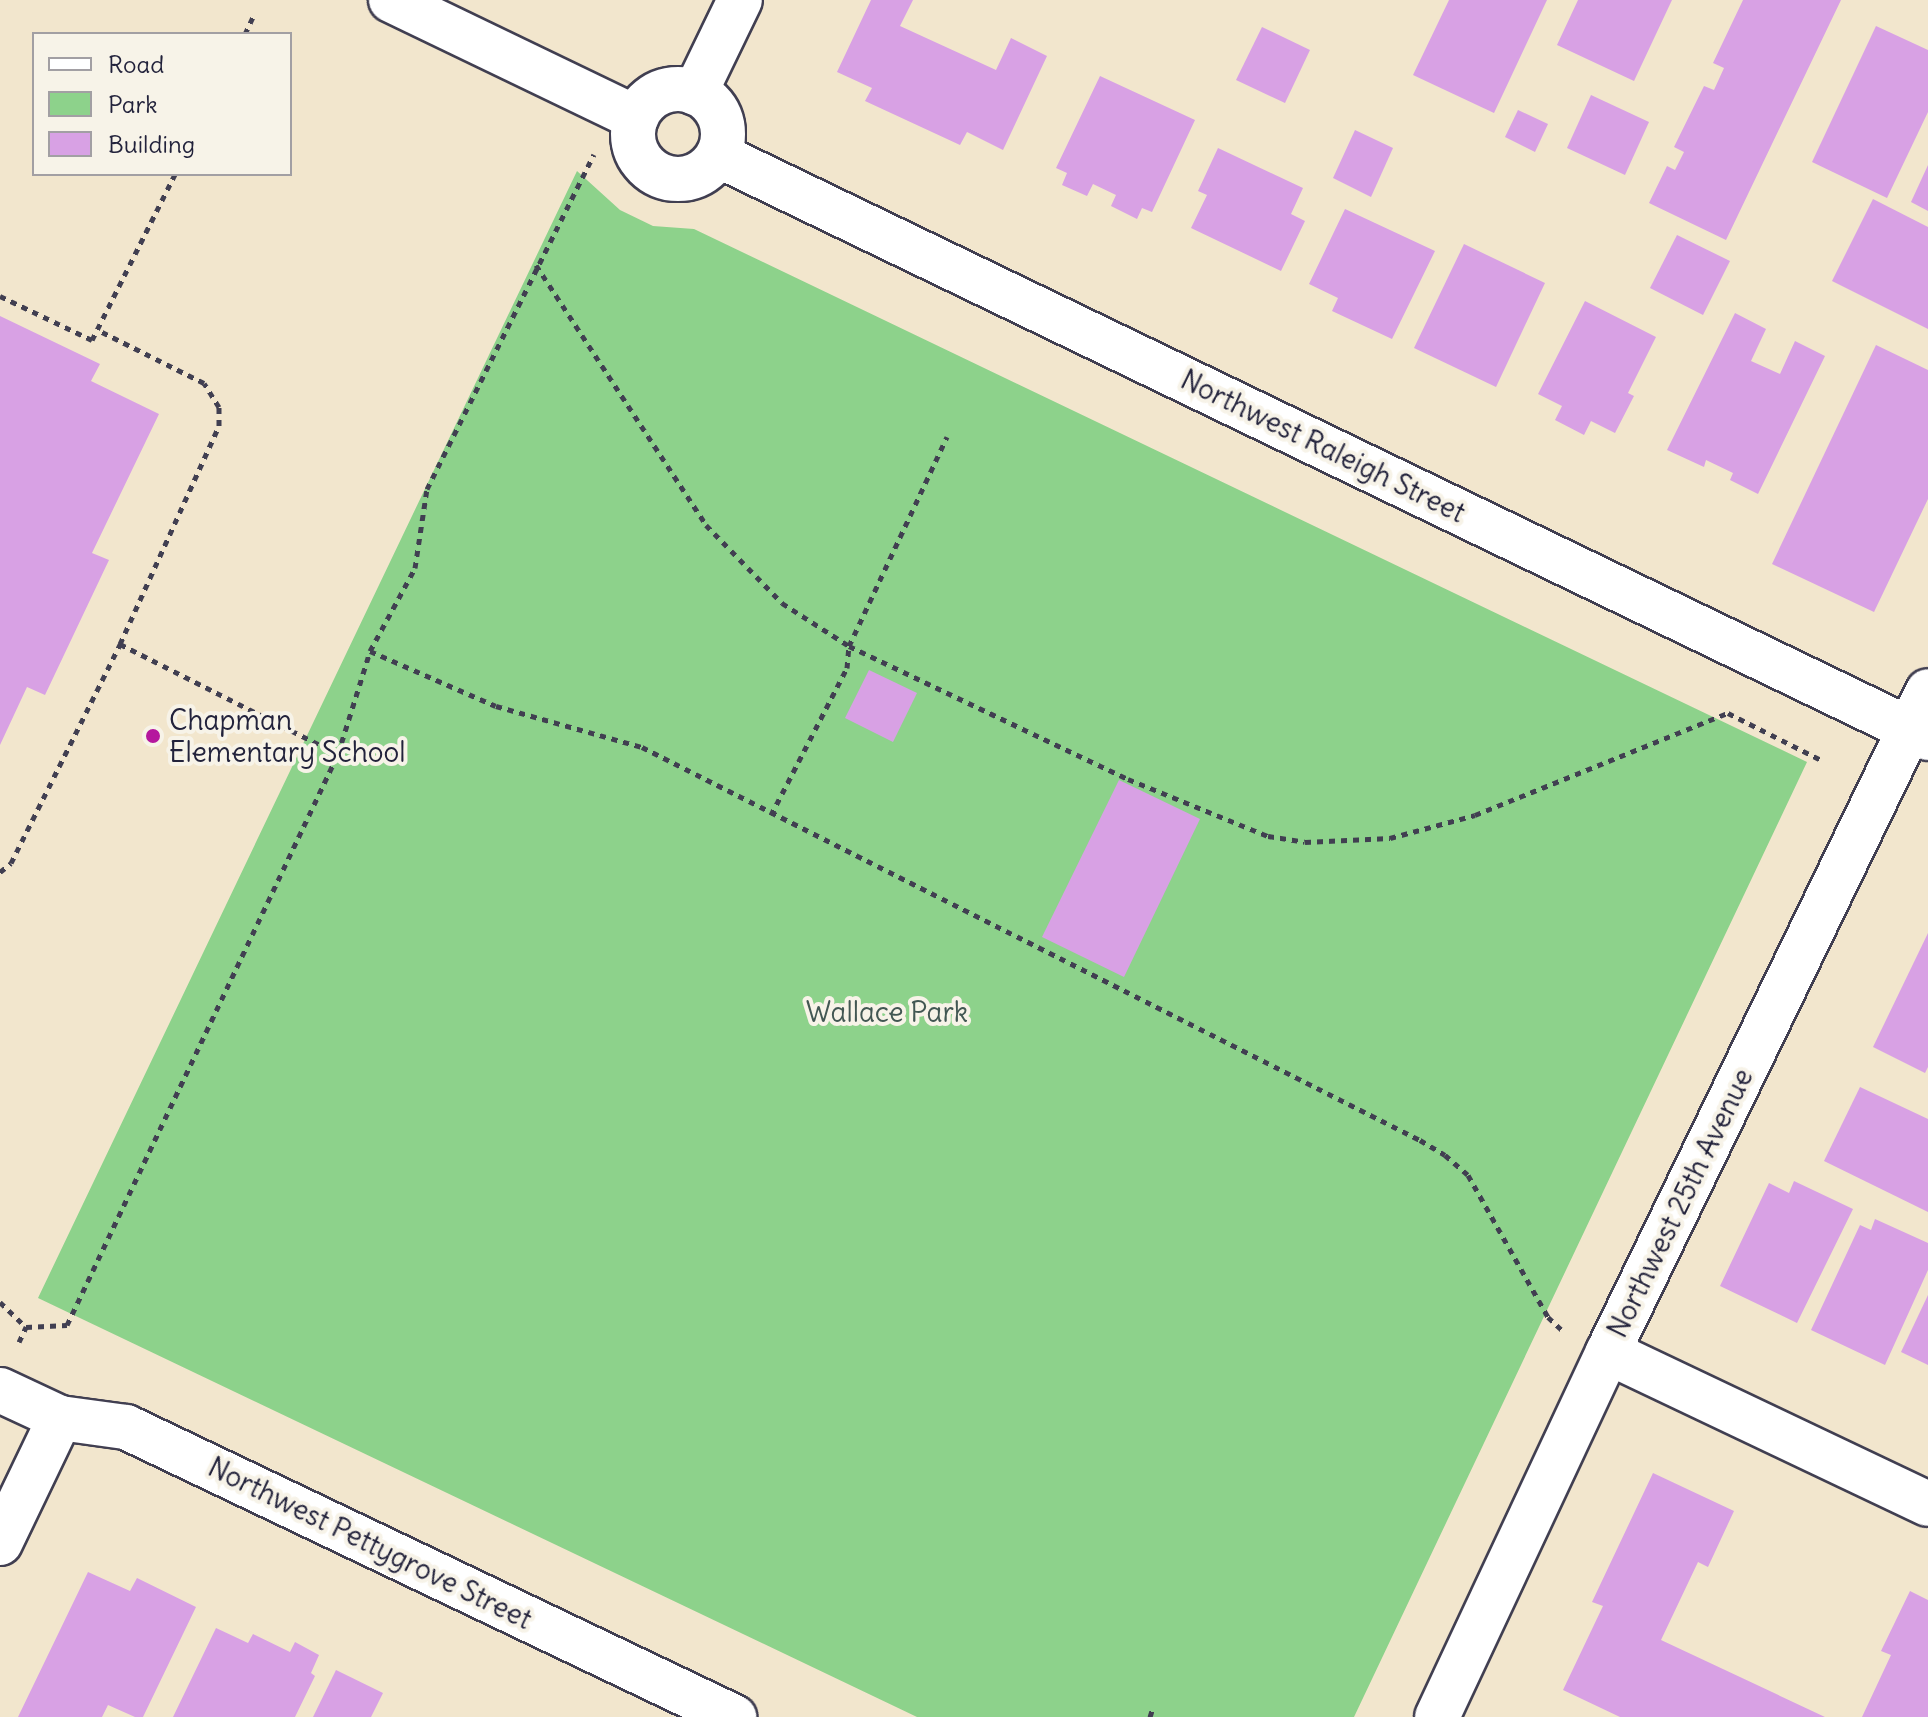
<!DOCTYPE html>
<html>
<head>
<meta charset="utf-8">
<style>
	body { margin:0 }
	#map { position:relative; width:1928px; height:1717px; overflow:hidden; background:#f2e6cd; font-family:Delius,sans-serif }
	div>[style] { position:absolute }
	.green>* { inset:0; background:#8dd28b }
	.building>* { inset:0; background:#d8a1e4 }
	.path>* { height:5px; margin-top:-2.5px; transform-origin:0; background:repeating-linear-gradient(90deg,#413f51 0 6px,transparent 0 12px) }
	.roads { filter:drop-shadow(2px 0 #413f51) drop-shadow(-2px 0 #413f51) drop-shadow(0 2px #413f51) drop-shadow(0 -2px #413f51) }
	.minor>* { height:44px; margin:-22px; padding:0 22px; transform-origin:22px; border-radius:22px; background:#fff }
	.minor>.ring { margin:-22px; padding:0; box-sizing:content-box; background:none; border:44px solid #fff; border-radius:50% }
	.dots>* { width:22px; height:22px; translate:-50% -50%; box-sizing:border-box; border:4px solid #f7f3e8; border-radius:50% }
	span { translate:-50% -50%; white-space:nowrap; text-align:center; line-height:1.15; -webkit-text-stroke:8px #f7f3e8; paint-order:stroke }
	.street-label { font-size:28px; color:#22223b }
	.poi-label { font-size:28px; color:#22223b }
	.left { translate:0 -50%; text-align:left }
	.park-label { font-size:28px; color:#425753 }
	.legend { position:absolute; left:32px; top:32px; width:260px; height:144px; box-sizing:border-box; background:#f7f3e8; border:2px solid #a29fa3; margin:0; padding:10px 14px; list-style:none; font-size:24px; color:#22223b }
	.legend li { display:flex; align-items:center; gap:16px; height:40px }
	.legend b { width:40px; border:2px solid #a29fa3 }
</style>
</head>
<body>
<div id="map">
	<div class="green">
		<div style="clip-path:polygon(577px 171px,620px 210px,653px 226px,694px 229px,1807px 762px,1354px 1717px,917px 1717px,38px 1298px)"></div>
	</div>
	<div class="building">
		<div style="clip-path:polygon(871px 0,913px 0,900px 26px,996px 70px,1011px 38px,1047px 56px,1003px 150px,967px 132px,960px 145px,865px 101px,872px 88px,837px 72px)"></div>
		<div style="clip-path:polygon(1449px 0,1547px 0,1494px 113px,1413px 75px)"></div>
		<div style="clip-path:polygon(1578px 0,1672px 0,1634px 81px,1557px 45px)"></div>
		<div style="clip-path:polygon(1743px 0,1841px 0,1726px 240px,1649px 203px,1667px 166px,1675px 170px,1684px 152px,1674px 147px,1704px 86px,1714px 90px,1724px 68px,1713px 63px)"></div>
		<div style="clip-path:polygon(1876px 26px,1928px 50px,1928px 112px,1887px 198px,1812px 162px)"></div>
		<div style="clip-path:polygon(1262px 27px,1310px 50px,1285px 103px,1236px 80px)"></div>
		<div style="clip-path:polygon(1100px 76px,1195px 120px,1152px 212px,1142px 208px,1137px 219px,1111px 206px,1116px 195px,1093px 184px,1087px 196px,1062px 185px,1067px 173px,1056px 168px)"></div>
		<div style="clip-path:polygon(1591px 95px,1649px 122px,1625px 175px,1567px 148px)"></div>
		<div style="clip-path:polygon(1518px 110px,1548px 124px,1535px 152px,1505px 137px)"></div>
		<div style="clip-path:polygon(1355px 130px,1393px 148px,1371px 197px,1333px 178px)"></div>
		<div style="clip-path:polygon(1218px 148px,1303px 188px,1291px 214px,1305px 221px,1281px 271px,1191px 228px,1207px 195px,1198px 191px)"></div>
		<div style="clip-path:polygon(1928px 165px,1928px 211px,1911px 202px)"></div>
		<div style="clip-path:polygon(1873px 199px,1928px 227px,1928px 329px,1832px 281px)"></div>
		<div style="clip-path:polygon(1345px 209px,1435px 251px,1392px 339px,1332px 311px,1338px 298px,1309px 284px)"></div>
		<div style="clip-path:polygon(1677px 235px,1730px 261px,1703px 315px,1650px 288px)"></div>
		<div style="clip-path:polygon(1464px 244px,1545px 283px,1496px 387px,1414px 348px)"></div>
		<div style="clip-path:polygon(1585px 301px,1656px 337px,1628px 393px,1634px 396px,1615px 433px,1591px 421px,1584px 435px,1555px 420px,1562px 406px,1538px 394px)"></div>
		<div style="clip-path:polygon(1735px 313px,1766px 329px,1751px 361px,1780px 374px,1795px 341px,1825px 356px,1758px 494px,1730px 480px,1733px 473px,1706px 460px,1704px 467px,1667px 450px)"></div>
		<div style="clip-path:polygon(0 316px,100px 364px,91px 381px,159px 414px,92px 553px,109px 560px,45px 695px,27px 687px,0 745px)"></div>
		<div style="clip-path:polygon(1876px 345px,1928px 370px,1928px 499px,1874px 612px,1772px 564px)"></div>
		<div style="clip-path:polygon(869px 670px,917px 693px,893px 742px,845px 718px)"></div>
		<div style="clip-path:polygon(1119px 780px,1200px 819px,1124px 977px,1042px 937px)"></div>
		<div style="clip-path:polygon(1928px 933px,1928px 1067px,1925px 1073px,1873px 1047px)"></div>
		<div style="clip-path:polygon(1860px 1087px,1928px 1119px,1928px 1212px,1824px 1161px)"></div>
		<div style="clip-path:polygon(1794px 1181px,1853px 1209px,1797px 1323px,1720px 1286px,1769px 1183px,1789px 1193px)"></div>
		<div style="clip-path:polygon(1875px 1219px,1928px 1243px,1928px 1270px,1885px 1365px,1811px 1330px,1860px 1225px,1871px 1230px)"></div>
		<div style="clip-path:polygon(1928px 1295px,1928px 1365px,1901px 1352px)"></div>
		<div style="clip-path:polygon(1653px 1473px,1734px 1511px,1708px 1567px,1698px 1562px,1661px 1640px,1825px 1717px,1620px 1717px,1563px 1690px,1603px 1606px,1592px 1602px)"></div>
		<div style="clip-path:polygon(88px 1572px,130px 1591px,137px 1578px,196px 1607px,143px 1717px,135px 1717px,108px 1705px,102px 1717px,18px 1717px)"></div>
		<div style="clip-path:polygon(1910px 1591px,1928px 1600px,1928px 1717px,1862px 1717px,1891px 1655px,1881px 1651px)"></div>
		<div style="clip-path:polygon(216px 1628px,248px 1643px,253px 1634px,290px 1652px,295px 1642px,319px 1655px,311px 1673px,315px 1676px,295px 1717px,173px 1717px)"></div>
		<div style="clip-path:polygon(336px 1670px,383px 1693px,371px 1717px,313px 1717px)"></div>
	</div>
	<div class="path">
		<div style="left:245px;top:34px;width:21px;rotate:-65deg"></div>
		<div style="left:536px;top:265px;width:311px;rotate:56.8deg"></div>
		<div style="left:706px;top:525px;width:109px;rotate:45.7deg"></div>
		<div style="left:782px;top:603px;width:80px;rotate:32.7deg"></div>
		<div style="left:849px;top:646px;width:309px;rotate:25.5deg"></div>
		<div style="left:1128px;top:779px;width:151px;rotate:22.2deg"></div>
		<div style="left:1268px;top:836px;width:37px;rotate:9deg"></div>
		<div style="left:1305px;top:842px;width:85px;rotate:-2.7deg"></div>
		<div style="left:1390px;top:838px;width:88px;rotate:-15.1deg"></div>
		<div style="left:1475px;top:815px;width:273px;rotate:-22deg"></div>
		<div style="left:1728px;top:713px;width:106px;rotate:26.8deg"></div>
		<div style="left:0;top:296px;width:102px;rotate:25.6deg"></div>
		<div style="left:92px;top:340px;width:186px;rotate:-63.4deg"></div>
		<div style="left:120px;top:644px;width:244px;rotate:26.8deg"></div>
		<div style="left:370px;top:651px;width:137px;rotate:23.6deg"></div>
		<div style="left:496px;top:706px;width:152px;rotate:15.7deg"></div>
		<div style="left:642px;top:747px;width:872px;rotate:26.8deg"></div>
		<div style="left:1420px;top:1140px;width:29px;rotate:31deg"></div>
		<div style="left:1445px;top:1155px;width:30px;rotate:41deg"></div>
		<div style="left:1468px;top:1175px;width:163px;rotate:60.6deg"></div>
		<div style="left:1548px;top:1317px;width:19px;rotate:43deg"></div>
		<div style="left:771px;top:815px;width:165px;rotate:-62.7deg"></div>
		<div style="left:847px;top:668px;width:22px;rotate:-85deg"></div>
		<div style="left:849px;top:646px;width:231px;rotate:-64.9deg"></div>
		<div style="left:0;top:872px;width:14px;rotate:-39deg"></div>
		<div style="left:11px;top:863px;width:245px;rotate:-63.5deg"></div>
		<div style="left:120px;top:644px;width:239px;rotate:-65.6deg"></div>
		<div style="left:219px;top:426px;width:19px;rotate:-90deg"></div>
		<div style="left:219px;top:407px;width:28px;rotate:-122deg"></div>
		<div style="left:204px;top:383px;width:119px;rotate:-153.4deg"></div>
		<div style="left:0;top:1302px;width:36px;rotate:44deg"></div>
		<div style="left:19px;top:1342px;width:17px;rotate:-65deg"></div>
		<div style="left:26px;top:1327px;width:41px;rotate:-2.8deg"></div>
		<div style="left:67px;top:1325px;width:632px;rotate:-64.61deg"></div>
		<div style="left:338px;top:754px;width:108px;rotate:-72.7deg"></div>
		<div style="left:370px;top:651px;width:94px;rotate:-61.5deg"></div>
		<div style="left:415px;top:568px;width:80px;rotate:-81.4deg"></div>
		<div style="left:427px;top:489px;width:374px;rotate:-63.5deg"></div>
		<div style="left:1150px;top:1717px;width:10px;rotate:-73deg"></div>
	</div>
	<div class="roads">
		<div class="minor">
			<div style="left:391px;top:0;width:272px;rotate:25.7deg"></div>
			<div class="ring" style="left:633px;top:89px;width:46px;height:46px"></div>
			<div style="left:695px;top:93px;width:103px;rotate:-64.2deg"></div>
			<div style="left:718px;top:155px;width:1343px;rotate:25.73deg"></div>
			<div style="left:1608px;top:1352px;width:354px;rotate:25.4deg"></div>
			<div style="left:0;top:1390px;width:66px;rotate:25deg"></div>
			<div style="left:60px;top:1418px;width:67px;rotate:7.8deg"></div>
			<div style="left:126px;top:1427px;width:674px;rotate:25.5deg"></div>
			<div style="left:0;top:1543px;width:139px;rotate:-64.4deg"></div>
			<div style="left:1437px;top:1717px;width:403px;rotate:-64.9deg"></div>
			<div style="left:1608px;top:1352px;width:734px;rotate:-64.17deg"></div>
		</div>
	</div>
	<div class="dots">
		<div style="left:153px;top:736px;background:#b5179e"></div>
	</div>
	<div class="street-label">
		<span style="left:1323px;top:446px;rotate:26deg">Northwest Raleigh Street</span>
		<span style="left:1680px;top:1203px;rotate:-64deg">Northwest 25th Avenue</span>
		<span style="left:370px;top:1543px;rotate:26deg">Northwest Pettygrove Street</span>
	</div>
	<div class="poi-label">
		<span class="left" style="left:169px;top:736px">Chapman<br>Elementary School</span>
	</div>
	<div class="park-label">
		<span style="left:887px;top:1012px">Wallace Park</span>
	</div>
	<ul class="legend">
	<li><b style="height:10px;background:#fff"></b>Road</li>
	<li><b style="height:22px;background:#8dd28b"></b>Park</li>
	<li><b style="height:22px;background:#d8a1e4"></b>Building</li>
	</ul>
</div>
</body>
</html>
